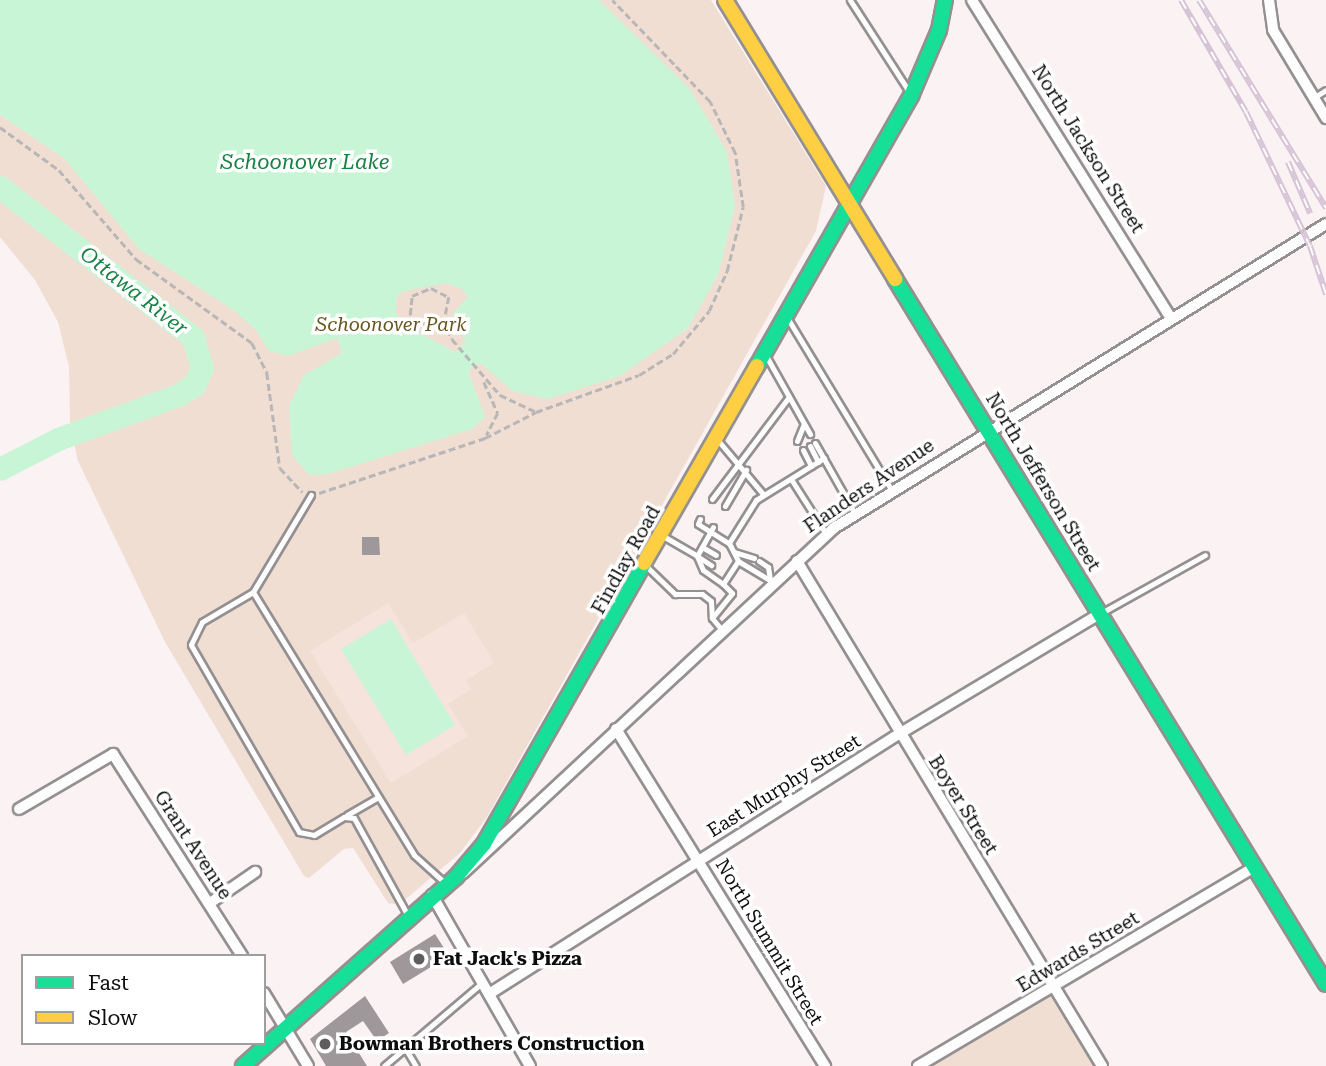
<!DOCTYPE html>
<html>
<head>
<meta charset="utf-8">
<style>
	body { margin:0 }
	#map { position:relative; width:1326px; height:1066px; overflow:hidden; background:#fbf2f4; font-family:"Roboto Serif",serif }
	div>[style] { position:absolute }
	.green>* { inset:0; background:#f1ded3 }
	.pitch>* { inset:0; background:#f5e3dc }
	.water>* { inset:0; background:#c9f5d7 }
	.river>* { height:23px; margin:-11.5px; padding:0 11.5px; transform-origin:11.5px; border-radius:11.5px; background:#c9f5d7 }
	.building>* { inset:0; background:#9e989a }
	.path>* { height:2.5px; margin-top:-1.25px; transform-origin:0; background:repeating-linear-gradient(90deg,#b8b6b7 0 7px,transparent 0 10.5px) }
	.roads { filter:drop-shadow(2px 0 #949091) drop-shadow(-2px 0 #949091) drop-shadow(0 2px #949091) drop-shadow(0 -2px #949091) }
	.lane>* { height:5px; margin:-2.5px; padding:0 2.5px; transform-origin:2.5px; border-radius:2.5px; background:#fefdfd }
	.street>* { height:10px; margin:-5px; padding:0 5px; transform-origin:5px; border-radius:5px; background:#fefdfd }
	.fast>* { height:14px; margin:-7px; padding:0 7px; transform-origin:7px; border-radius:7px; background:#16e098 }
	.slow>* { height:14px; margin:-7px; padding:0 7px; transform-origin:7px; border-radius:7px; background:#ffcf43 }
	.rail>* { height:6px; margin-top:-3px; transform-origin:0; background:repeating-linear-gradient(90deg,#fff 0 10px,#d6c4d6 0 20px); box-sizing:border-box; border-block:2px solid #d6c4d6 }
	.dots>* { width:19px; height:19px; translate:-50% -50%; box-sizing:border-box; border:4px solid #fff; border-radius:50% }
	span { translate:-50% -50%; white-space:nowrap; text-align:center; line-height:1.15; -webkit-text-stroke:7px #fff; paint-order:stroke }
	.street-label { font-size:19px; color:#0d0d0d }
	.park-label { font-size:19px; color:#65551e; font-style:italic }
	.poi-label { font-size:19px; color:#0d0d0d; font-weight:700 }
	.left { translate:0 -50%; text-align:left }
	.water-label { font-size:21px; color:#168343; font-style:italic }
	.legend { position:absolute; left:21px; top:954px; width:245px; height:91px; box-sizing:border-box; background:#fff; border:2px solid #9e9e9e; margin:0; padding:9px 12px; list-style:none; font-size:21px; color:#0d0d0d }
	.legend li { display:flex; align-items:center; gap:14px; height:35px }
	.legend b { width:35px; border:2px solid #9e9e9e }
</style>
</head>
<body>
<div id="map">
	<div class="green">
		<div style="clip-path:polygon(0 0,711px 0,826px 186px,816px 231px,487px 817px,460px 853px,399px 905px,388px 903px,353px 848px,344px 849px,309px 878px,304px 876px,165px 642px,78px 461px,70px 425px,69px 367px,58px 322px,35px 280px,0 237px)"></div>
		<div style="clip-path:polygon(1050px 994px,1094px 1066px,932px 1066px)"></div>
	</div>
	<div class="pitch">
		<div style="clip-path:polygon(388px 603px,413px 643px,464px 613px,494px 663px,466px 680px,471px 689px,448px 704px,468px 736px,391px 783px,310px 651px)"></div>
	</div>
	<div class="water">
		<div style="clip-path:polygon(evenodd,0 0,599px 0,690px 89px,727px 152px,735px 206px,718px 275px,688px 328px,620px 376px,547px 399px,513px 391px,480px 363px,468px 371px,485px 417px,472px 429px,328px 474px,309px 475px,292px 455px,289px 406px,304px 375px,342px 353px,337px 338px,288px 356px,269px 351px,256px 330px,235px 311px,139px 249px,64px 158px,0 115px,0 0,446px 283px,462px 289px,468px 297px,453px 314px,454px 326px,466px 341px,455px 352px,403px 324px,396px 313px,397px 296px,404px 291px,446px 283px)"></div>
		<div style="clip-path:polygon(391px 619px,455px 725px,406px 755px,341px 649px)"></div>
	</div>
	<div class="river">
		<div style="left:0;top:187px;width:244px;rotate:37.9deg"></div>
		<div style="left:193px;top:337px;width:32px;rotate:74deg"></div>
		<div style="left:202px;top:368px;width:19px;rotate:115deg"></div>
		<div style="left:194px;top:385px;width:19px;rotate:148deg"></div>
		<div style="left:178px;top:395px;width:128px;rotate:159.9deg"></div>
		<div style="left:58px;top:439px;width:65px;rotate:152.7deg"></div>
	</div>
	<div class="building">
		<div style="clip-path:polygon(362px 537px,379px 537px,380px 555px,362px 555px)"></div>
		<div style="clip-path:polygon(435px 934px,449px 956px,403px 984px,390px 962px)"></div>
		<div style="clip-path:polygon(365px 996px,389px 1033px,377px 1041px,363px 1021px,346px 1032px,367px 1066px,326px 1066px,310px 1039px)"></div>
	</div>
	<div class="path">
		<div style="left:0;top:127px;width:73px;rotate:36.1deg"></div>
		<div style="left:59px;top:170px;width:118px;rotate:49.1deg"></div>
		<div style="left:136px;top:259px;width:143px;rotate:35.9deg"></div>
		<div style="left:252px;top:343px;width:34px;rotate:63deg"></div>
		<div style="left:267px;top:373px;width:96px;rotate:82.2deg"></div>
		<div style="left:280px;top:468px;width:33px;rotate:47deg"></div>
		<div style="left:450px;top:335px;width:13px;rotate:-138deg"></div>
		<div style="left:440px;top:326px;width:22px;rotate:-172deg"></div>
		<div style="left:418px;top:323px;width:11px;rotate:-135deg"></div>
		<div style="left:410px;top:315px;width:19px;rotate:-84deg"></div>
		<div style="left:412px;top:296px;width:21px;rotate:-23deg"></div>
		<div style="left:431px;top:288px;width:20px;rotate:27deg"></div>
		<div style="left:449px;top:297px;width:21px;rotate:101deg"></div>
		<div style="left:445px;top:318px;width:22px;rotate:72deg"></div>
		<div style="left:452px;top:339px;width:74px;rotate:49.4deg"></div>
		<div style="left:500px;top:395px;width:40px;rotate:25deg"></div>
		<div style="left:484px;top:382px;width:34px;rotate:66deg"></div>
		<div style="left:498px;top:413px;width:25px;rotate:117deg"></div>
		<div style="left:319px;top:493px;width:175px;rotate:-18.3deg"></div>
		<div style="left:485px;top:438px;width:57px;rotate:-27deg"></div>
		<div style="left:536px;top:412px;width:109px;rotate:-19.8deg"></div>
		<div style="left:639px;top:375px;width:40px;rotate:-32deg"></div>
		<div style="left:673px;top:354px;width:56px;rotate:-50.1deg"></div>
		<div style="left:709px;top:311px;width:44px;rotate:-65.8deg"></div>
		<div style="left:727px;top:271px;width:66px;rotate:-76deg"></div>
		<div style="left:743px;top:207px;width:55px;rotate:-98.4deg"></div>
		<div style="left:735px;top:153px;width:57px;rotate:-116.1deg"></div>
		<div style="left:710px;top:102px;width:141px;rotate:-133.9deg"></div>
	</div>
	<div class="roads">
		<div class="lane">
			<div style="left:850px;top:0;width:111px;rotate:57.2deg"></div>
			<div style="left:1313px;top:98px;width:15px;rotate:-32deg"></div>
			<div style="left:788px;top:319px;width:199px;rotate:58.8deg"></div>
			<div style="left:765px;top:354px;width:92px;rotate:60.6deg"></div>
			<div style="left:716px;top:438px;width:73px;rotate:50deg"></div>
			<div style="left:797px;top:441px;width:18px;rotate:-68deg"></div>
			<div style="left:815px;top:443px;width:81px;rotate:60.6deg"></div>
			<div style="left:810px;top:446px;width:18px;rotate:63deg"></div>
			<div style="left:803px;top:450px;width:18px;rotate:63deg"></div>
			<div style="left:791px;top:479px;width:65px;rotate:57.5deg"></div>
			<div style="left:311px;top:495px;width:113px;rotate:120.9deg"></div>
			<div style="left:253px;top:592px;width:59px;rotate:149.5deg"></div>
			<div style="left:202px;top:622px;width:25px;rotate:116deg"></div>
			<div style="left:191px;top:645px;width:216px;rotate:60deg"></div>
			<div style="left:299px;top:832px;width:15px;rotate:11deg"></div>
			<div style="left:314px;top:835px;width:35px;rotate:-31deg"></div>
			<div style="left:344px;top:817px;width:10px;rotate:6deg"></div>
			<div style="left:354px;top:818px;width:112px;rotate:61.1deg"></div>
			<div style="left:712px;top:499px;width:128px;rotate:-53deg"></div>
			<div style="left:725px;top:506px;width:42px;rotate:-59.7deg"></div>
			<div style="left:700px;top:519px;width:5px;rotate:112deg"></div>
			<div style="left:698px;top:524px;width:36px;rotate:32deg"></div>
			<div style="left:729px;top:543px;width:51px;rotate:-57.9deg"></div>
			<div style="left:756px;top:500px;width:80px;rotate:-31.7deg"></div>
			<div style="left:663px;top:536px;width:39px;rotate:30deg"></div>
			<div style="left:697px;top:556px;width:33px;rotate:-61deg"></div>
			<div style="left:729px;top:543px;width:20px;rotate:63deg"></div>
			<div style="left:738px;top:561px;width:41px;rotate:31deg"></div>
			<div style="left:702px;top:547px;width:16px;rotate:30deg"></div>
			<div style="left:734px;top:552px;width:21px;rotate:17deg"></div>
			<div style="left:697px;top:556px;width:15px;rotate:67deg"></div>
			<div style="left:703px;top:570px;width:24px;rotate:35deg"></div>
			<div style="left:723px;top:584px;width:27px;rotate:-57deg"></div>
			<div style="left:697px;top:556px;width:17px;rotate:33deg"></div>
			<div style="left:759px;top:561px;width:11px;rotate:34deg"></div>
			<div style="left:768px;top:567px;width:12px;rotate:81deg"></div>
			<div style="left:645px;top:565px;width:42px;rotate:44deg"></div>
			<div style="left:675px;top:594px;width:27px"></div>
			<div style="left:702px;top:594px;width:11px;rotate:38deg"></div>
			<div style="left:711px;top:601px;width:17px;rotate:87deg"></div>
			<div style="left:253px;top:592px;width:308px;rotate:58.5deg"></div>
			<div style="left:414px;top:855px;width:42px;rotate:42.1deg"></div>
			<div style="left:1101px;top:613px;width:119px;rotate:-29.1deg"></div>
			<div style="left:722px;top:630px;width:16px;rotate:-130deg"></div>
			<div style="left:712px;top:618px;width:32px;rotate:-51deg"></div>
			<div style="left:732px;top:593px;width:13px;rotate:-135deg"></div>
			<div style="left:347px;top:815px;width:36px;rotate:-30deg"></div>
			<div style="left:405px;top:1048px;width:21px;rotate:59deg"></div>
			<div style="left:384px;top:1066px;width:128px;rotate:-40.3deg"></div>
		</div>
		<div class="street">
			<div style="left:972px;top:0;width:375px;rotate:58deg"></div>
			<div style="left:1269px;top:0;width:30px;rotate:82deg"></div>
			<div style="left:1273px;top:30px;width:103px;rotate:58.9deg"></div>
			<div style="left:797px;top:561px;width:590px;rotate:58.87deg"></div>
			<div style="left:616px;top:729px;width:397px;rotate:58.2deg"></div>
			<div style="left:19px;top:809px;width:109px;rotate:-30.3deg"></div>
			<div style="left:113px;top:754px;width:240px;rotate:57.4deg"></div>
			<div style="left:463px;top:873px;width:507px;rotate:-42.92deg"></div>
			<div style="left:834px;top:528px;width:578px;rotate:-31.71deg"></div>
			<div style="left:432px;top:895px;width:197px;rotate:60.2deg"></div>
			<div style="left:210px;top:903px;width:55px;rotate:-34.6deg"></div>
			<div style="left:264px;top:993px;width:85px;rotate:58.9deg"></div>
			<div style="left:489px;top:994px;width:485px;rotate:-32.4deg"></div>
			<div style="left:899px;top:734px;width:235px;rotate:-30.9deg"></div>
			<div style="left:918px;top:1066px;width:391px;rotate:-30.6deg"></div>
		</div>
		<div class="fast">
			<div style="left:895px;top:279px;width:826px;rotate:58.56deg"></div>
			<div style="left:757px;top:366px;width:311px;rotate:-60.3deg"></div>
			<div style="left:911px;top:96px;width:72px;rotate:-67deg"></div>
			<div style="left:939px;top:30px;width:31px;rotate:-79deg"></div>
			<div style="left:243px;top:1066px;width:285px;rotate:-41.6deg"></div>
			<div style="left:456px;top:877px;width:43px;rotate:-49.7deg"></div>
			<div style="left:484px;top:844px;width:323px;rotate:-60.3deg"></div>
		</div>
		<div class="slow">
			<div style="left:725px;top:0;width:327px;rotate:58.6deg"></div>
			<div style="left:644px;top:563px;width:227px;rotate:-60.2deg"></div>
		</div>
	</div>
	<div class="rail">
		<div style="left:1181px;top:0;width:129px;rotate:59.9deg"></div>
		<div style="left:1246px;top:112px;width:148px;rotate:64.5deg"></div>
		<div style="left:1310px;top:246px;width:51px;rotate:71.6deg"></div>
		<div style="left:1199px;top:0;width:244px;rotate:58.6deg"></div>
		<div style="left:1288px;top:162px;width:56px;rotate:66.7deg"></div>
	</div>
	<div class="dots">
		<div style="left:419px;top:959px;background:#605d5e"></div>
		<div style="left:325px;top:1044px;background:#605d5e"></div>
	</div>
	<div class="street-label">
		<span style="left:1088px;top:149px;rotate:58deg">North Jackson Street</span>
		<span style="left:1043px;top:482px;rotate:59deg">North Jefferson Street</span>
		<span style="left:869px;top:486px;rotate:-34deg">Flanders Avenue</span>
		<span style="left:626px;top:560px;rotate:-61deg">Findlay Road</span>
		<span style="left:784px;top:786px;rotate:-32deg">East Murphy Street</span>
		<span style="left:963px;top:805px;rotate:58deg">Boyer Street</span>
		<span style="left:193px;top:845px;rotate:57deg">Grant Avenue</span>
		<span style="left:769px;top:942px;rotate:59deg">North Summit Street</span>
		<span style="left:1078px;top:952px;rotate:-31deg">Edwards Street</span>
	</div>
	<div class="park-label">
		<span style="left:391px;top:325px">Schoonover Park</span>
	</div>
	<div class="poi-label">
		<span class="left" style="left:433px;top:959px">Fat Jack's Pizza</span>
		<span class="left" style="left:339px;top:1044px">Bowman Brothers Construction</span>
	</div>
	<div class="water-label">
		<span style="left:305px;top:162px">Schoonover Lake</span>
		<span style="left:134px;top:291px;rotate:38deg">Ottawa River</span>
	</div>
	<ul class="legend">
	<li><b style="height:9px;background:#16e098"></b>Fast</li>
	<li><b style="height:9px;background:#ffcf43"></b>Slow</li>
	</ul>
</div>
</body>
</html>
